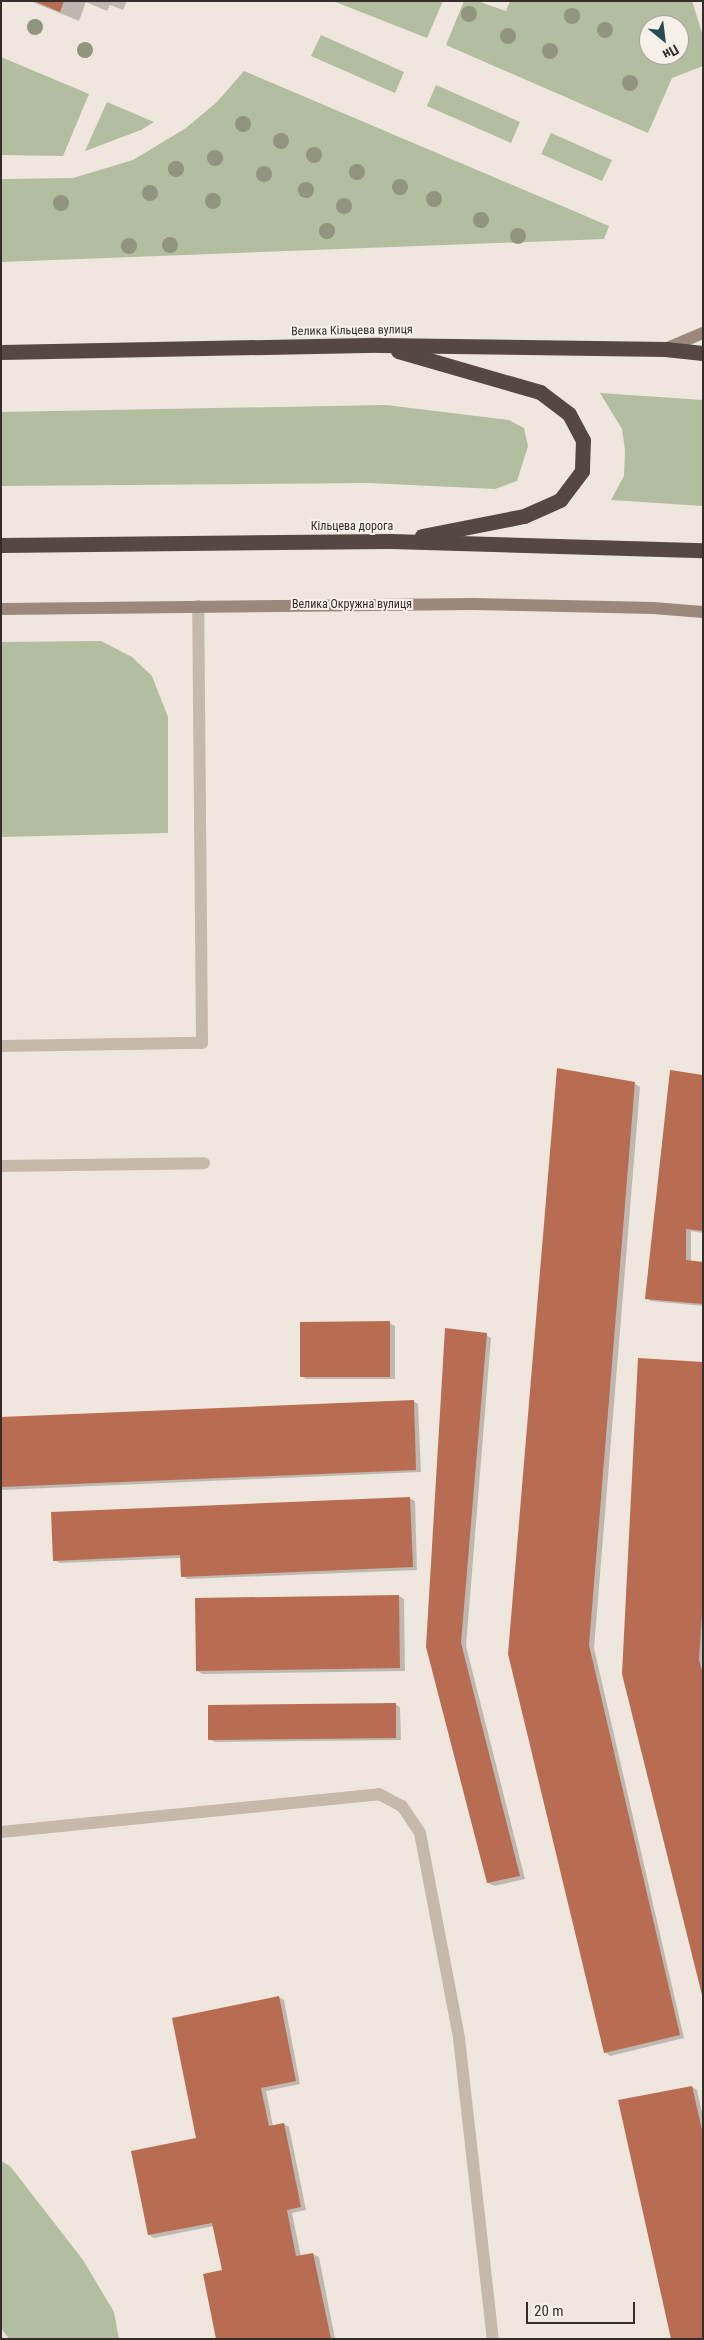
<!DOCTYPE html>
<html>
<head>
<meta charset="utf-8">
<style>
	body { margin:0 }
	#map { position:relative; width:704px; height:2340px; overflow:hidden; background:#efe7de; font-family:"Roboto Condensed",sans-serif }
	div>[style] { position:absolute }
	.green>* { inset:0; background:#b3bd9f }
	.shadow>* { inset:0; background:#0003 }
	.building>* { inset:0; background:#b86d53 }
	.lane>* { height:12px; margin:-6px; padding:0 6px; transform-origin:6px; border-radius:6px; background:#c6b8ab }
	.secondary>* { height:12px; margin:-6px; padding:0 6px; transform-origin:6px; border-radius:6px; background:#9a887d }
	.highway>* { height:15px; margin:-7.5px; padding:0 7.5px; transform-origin:7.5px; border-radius:7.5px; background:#554841 }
	.trees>* { width:16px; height:16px; margin:-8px; border-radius:50%; background:#91947e }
	span { translate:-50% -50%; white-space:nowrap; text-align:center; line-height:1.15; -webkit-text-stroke:4px #f8f1ea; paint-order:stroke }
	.street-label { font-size:12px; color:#352d29 }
	.frame { position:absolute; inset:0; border:2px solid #352d29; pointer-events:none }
	.north { position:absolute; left:639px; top:15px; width:50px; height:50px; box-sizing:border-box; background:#f8f1ea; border:1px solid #aaa39d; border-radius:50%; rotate:151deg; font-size:14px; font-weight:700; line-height:20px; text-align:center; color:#352d29 }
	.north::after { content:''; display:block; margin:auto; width:18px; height:22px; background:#244e52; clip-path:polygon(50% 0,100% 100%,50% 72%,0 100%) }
	.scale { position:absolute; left:526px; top:2302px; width:109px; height:22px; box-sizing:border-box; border:2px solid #352d29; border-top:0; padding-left:6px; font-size:15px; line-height:18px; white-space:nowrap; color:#352d29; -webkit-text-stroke:4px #f8f1ea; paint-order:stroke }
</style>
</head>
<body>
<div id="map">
	<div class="green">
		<div style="clip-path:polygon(333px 1px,443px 1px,427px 38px)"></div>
		<div style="clip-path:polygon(evenodd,464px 1px,477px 1px,506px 11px,510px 1px,692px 1px,703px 36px,703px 66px,672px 78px,648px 133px,446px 45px,464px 1px,649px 25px,679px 25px,679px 55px,649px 55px,649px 25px)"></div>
		<div style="clip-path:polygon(321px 35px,404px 72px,395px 93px,311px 56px)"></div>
		<div style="clip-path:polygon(1px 57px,89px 94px,63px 156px,1px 155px)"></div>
		<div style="clip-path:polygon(244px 71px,609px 226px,604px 239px,1px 262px,1px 179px,73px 178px,133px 160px,186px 128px,217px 102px)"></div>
		<div style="clip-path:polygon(436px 85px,520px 122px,511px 143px,427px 106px)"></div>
		<div style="clip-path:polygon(107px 102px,154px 122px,141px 130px,85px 151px)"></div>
		<div style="clip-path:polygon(551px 133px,612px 160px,602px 181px,541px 154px)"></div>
		<div style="clip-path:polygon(600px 393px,703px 400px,703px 506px,611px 500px,624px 476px,625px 450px,622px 429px)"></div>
		<div style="clip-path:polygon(386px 405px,509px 420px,524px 428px,528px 446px,517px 481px,495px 489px,369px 483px,1px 486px,1px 412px)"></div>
		<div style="clip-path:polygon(101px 641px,132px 657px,152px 676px,168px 717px,168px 833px,1px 837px,1px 642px)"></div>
		<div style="clip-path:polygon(1px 2161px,10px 2166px,83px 2260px,114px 2312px,119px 2339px,9px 2339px,1px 2328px)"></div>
	</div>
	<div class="shadow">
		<div style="clip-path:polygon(30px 1px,127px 1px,123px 10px,110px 5px,107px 11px,86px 2px,79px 21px)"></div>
		<div style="clip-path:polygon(703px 1077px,703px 1233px,691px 1231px,691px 1262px,703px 1263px,703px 1306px,651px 1301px,646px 1298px)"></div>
		<div style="clip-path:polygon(635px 1084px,640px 1087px,594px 1648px,684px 2038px,610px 2056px,605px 2052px,509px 1654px)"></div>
		<div style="clip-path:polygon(389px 1323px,395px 1326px,395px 1379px,306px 1379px,301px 1376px)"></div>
		<div style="clip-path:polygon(486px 1335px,491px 1338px,466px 1646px,525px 1879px,494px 1886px,488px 1883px,428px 1647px)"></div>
		<div style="clip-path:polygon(703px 1363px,703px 1993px,624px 1674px)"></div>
		<div style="clip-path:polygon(413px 1401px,418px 1404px,421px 1472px,1px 1490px,1px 1418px)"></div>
		<div style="clip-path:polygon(409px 1498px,415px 1501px,417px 1570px,187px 1579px,182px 1576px,181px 1558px,60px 1563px,54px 1560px)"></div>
		<div style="clip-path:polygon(399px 1596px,404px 1599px,405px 1671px,203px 1674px,197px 1671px)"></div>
		<div style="clip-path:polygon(395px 1704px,400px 1707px,401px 1740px,215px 1742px,209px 1739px)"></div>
		<div style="clip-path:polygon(279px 1997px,284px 2000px,300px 2084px,266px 2091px,273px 2126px,284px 2124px,289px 2127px,306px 2210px,292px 2213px,301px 2257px,313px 2254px,319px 2257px,335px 2339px,217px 2339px,223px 2271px,214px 2226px,154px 2238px,149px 2235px,197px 2139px)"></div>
		<div style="clip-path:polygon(692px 2087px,697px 2090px,703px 2116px,703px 2339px)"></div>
	</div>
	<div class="building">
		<div style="clip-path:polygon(34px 1px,64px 1px,60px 12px)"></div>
		<div style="clip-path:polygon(557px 1068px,635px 1082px,589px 1645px,680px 2035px,604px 2053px,508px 1654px)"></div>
		<div style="clip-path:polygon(670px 1070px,703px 1075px,703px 1231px,686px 1229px,686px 1260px,703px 1262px,703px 1304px,645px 1299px)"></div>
		<div style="clip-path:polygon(390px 1321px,390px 1377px,300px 1377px,300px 1322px)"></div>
		<div style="clip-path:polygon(445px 1328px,487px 1333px,461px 1643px,520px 1876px,487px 1883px,426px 1647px)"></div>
		<div style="clip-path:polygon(638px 1358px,703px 1362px,703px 1598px,699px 1660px,703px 1674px,702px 1995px,622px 1674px)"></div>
		<div style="clip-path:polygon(414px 1400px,416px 1470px,1px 1487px,1px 1417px)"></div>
		<div style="clip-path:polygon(410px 1497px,413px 1567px,181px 1577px,180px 1555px,53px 1561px,51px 1512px)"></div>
		<div style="clip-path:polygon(399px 1595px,400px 1668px,196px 1671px,195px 1598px)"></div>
		<div style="clip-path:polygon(396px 1703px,396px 1738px,208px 1740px,208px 1705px)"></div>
		<div style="clip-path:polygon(279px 1996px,296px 2081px,261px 2088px,269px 2126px,284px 2123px,301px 2207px,287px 2210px,296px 2256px,313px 2253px,331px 2339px,216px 2339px,203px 2274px,222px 2270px,212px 2223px,148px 2235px,131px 2151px,196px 2138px,172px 2018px)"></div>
		<div style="clip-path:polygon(692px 2086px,703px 2134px,703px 2339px,671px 2339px,618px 2100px)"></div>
	</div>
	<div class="lane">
		<div style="left:1px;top:1046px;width:201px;rotate:-0.9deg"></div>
		<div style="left:202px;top:1043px;width:437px;rotate:-90.5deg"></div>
		<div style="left:1px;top:1166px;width:203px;rotate:-0.8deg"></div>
		<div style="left:1px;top:1832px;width:380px;rotate:-5.7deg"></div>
		<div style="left:379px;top:1794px;width:26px;rotate:28deg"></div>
		<div style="left:402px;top:1806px;width:32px;rotate:56deg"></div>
		<div style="left:420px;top:1833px;width:209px;rotate:79.2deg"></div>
		<div style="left:459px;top:2038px;width:303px;rotate:83.6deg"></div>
	</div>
	<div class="secondary">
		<div style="left:665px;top:349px;width:41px;rotate:-22.8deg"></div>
		<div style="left:1px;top:609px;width:472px;rotate:-0.6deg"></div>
		<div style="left:473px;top:604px;width:180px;rotate:1.3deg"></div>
		<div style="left:653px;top:608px;width:50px;rotate:4.6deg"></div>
	</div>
	<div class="highway">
		<div style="left:398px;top:351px;width:148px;rotate:16.1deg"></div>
		<div style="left:540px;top:392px;width:36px;rotate:37deg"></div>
		<div style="left:569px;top:414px;width:30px;rotate:62deg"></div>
		<div style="left:583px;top:440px;width:31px;rotate:92deg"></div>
		<div style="left:582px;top:471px;width:36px;rotate:127deg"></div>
		<div style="left:560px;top:500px;width:39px;rotate:156deg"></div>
		<div style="left:524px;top:516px;width:104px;rotate:168.9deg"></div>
		<div style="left:1px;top:352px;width:378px;rotate:-1.1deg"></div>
		<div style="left:379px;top:345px;width:286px;rotate:0.8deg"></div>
		<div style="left:665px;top:349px;width:38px;rotate:6deg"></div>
		<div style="left:1px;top:545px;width:390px;rotate:-0.6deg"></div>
		<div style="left:391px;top:541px;width:312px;rotate:1.7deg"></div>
	</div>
	<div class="trees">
		<div style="left:469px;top:14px"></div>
		<div style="left:572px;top:16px"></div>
		<div style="left:35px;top:27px"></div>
		<div style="left:605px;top:30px"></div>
		<div style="left:508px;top:36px"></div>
		<div style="left:85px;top:50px"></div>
		<div style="left:550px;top:51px"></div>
		<div style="left:630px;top:83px"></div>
		<div style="left:243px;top:124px"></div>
		<div style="left:281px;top:141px"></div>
		<div style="left:314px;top:155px"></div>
		<div style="left:215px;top:158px"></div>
		<div style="left:176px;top:169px"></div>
		<div style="left:357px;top:172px"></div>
		<div style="left:264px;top:174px"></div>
		<div style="left:400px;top:187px"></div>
		<div style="left:306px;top:190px"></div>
		<div style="left:150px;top:193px"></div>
		<div style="left:434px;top:199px"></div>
		<div style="left:213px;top:201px"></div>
		<div style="left:61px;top:203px"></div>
		<div style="left:344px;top:206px"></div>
		<div style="left:481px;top:220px"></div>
		<div style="left:327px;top:231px"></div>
		<div style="left:518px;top:236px"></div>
		<div style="left:170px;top:245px"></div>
		<div style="left:129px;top:246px"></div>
	</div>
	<div class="street-label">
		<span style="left:352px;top:331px;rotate:-1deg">Велика Кільцева вулиця</span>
		<span style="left:352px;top:527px">Кільцева дорога</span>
		<span style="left:352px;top:605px">Велика Окружна вулиця</span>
	</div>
	<div class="frame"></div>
	<div class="north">Пн</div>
	<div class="scale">20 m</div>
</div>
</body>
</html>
